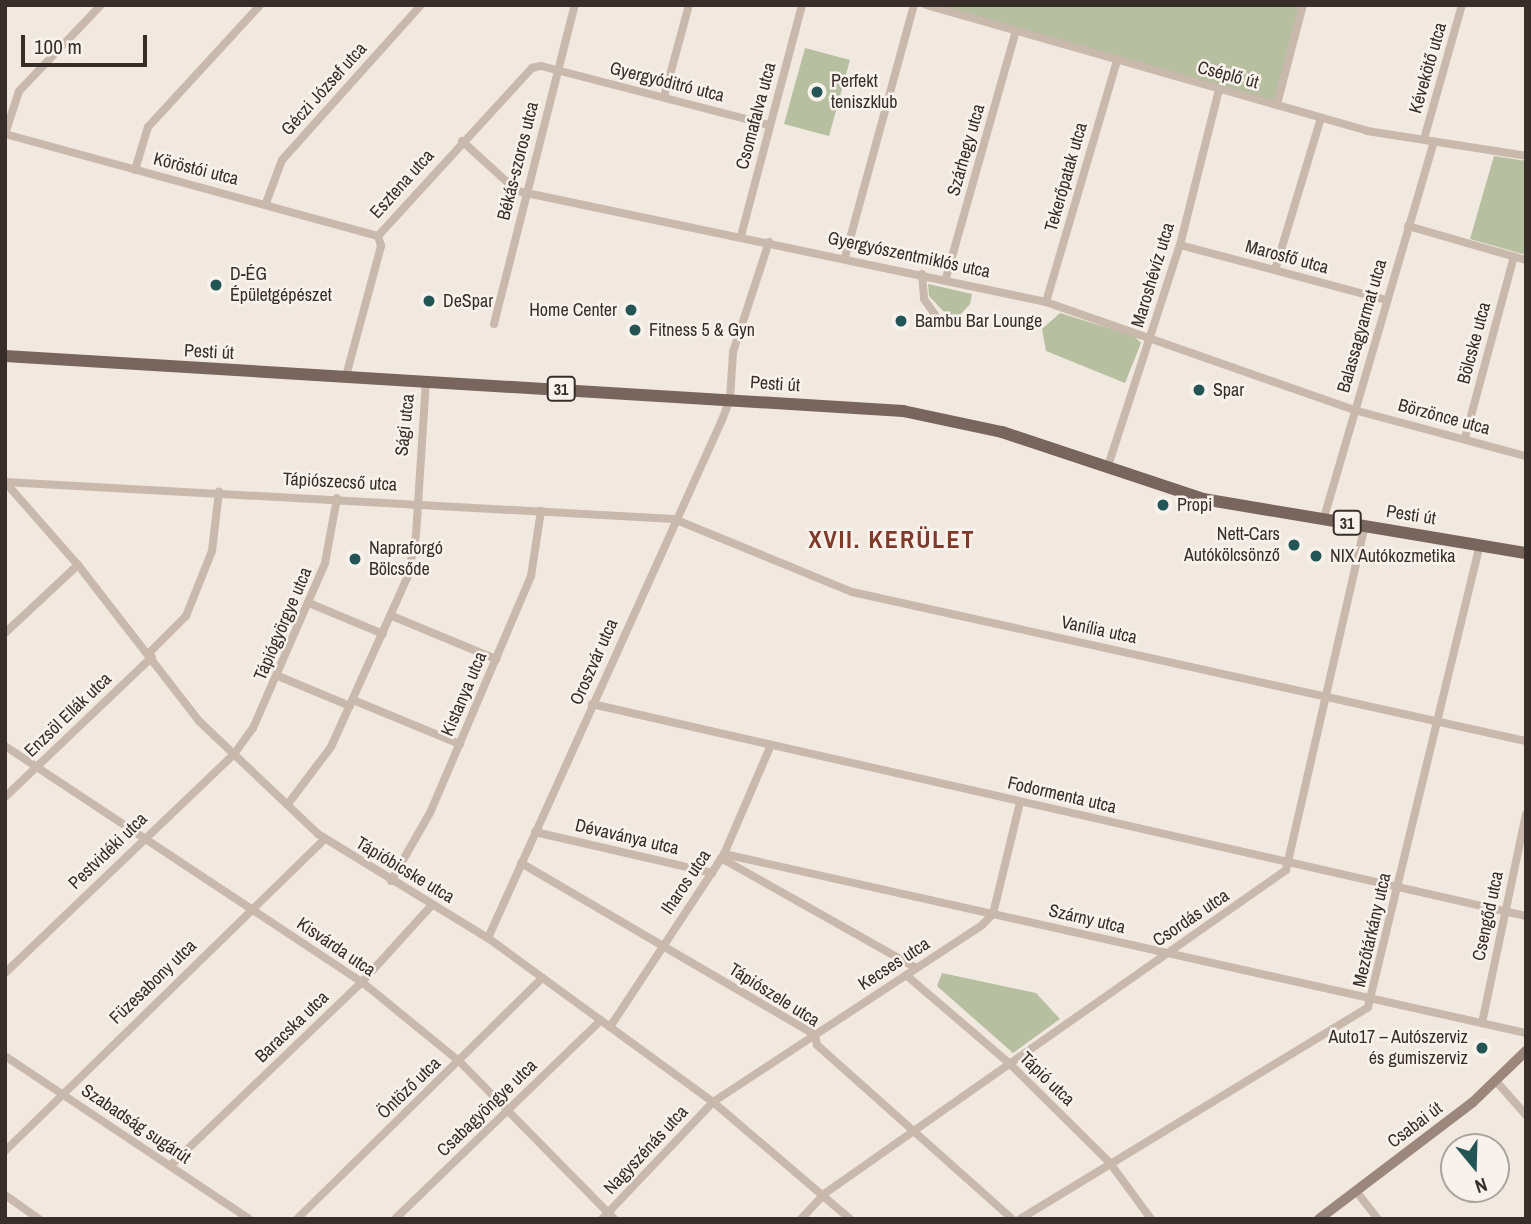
<!DOCTYPE html>
<html>
<head>
<meta charset="utf-8">
<style>
	body { margin:0 }
	#map { position:relative; width:1531px; height:1224px; overflow:hidden; background:#f1e8df; font-family:"Archivo Narrow",sans-serif }
	div>[style] { position:absolute }
	.green>* { inset:0; background:#b6bfa0 }
	.street>* { height:8px; margin:-4px; padding:0 4px; transform-origin:4px; border-radius:4px; background:#c9b8ac }
	.secondary>* { height:10px; margin:-5px; padding:0 5px; transform-origin:5px; border-radius:5px; background:#9c877d }
	.primary>* { height:12px; margin:-6px; padding:0 6px; transform-origin:6px; border-radius:6px; background:#78655d }
	.dots>* { width:19px; height:19px; translate:-50% -50%; box-sizing:border-box; border:4px solid #f9f2ec; border-radius:50% }
	span { translate:-50% -50%; white-space:nowrap; text-align:center; line-height:1.15; -webkit-text-stroke:5px #f9f2ec; paint-order:stroke }
	.shield-label span { padding:2px 5px; background:#f9f2ec; border:2px solid; border-radius:5px; -webkit-text-stroke-width:0 }
	.shield-label { font-size:16px; color:#372e2a; font-weight:700 }
	.street-label { font-size:18px; color:#372e2a }
	.poi-label { font-size:18px; color:#372e2a }
	.left { translate:0 -50%; text-align:left }
	.right { translate:-100% -50%; text-align:right }
	.district-label { font-size:24px; color:#803a29; font-weight:700; letter-spacing:2px }
	.frame { position:absolute; inset:0; border:7px solid #372e2a; pointer-events:none }
	.north { position:absolute; left:1440px; top:1133px; width:70px; height:70px; box-sizing:border-box; background:#f9f2ec; border:2px solid #aba49e; border-radius:50%; rotate:161deg; font-size:19px; font-weight:700; line-height:28px; text-align:center; color:#372e2a }
	.north::after { content:''; display:block; margin:auto; width:24px; height:32px; background:#235556; clip-path:polygon(50% 0,100% 100%,50% 72%,0 100%) }
	.scale { position:absolute; left:21px; top:35px; width:126px; height:32px; box-sizing:border-box; border:4px solid #372e2a; border-top:0; padding-left:9px; font-size:21px; line-height:24px; white-space:nowrap; color:#372e2a; -webkit-text-stroke:5px #f9f2ec; paint-order:stroke }
</style>
</head>
<body>
<div id="map">
	<div class="green">
		<div style="clip-path:polygon(926px 5px,1303px 5px,1277px 104px)"></div>
		<div style="clip-path:polygon(805px 48px,850px 60px,829px 136px,784px 124px)"></div>
		<div style="clip-path:polygon(1494px 156px,1526px 161px,1526px 255px,1470px 239px)"></div>
		<div style="clip-path:polygon(928px 284px,972px 294px,970px 304px,959px 316px,946px 314px,929px 296px)"></div>
		<div style="clip-path:polygon(1060px 313px,1134px 336px,1141px 343px,1125px 383px,1046px 351px,1042px 329px)"></div>
		<div style="clip-path:polygon(942px 973px,1036px 993px,1060px 1019px,1013px 1053px,937px 986px)"></div>
	</div>
	<div class="street">
		<div style="left:101px;top:5px;width:119px;rotate:133.6deg"></div>
		<div style="left:19px;top:91px;width:45px;rotate:108deg"></div>
		<div style="left:5px;top:134px;width:387px;rotate:15.3deg"></div>
		<div style="left:926px;top:5px;width:459px;rotate:15.9deg"></div>
		<div style="left:1367px;top:131px;width:161px;rotate:8.9deg"></div>
		<div style="left:664px;top:97px;width:95px;rotate:-74.8deg"></div>
		<div style="left:1277px;top:104px;width:102px;rotate:-75.3deg"></div>
		<div style="left:1424px;top:139px;width:139px;rotate:-74.2deg"></div>
		<div style="left:462px;top:141px;width:74px;rotate:42.3deg"></div>
		<div style="left:517px;top:191px;width:541px;rotate:11.85deg"></div>
		<div style="left:1046px;top:302px;width:326px;rotate:19.3deg"></div>
		<div style="left:1354px;top:410px;width:178px;rotate:15deg"></div>
		<div style="left:135px;top:170px;width:45px;rotate:-73.2deg"></div>
		<div style="left:148px;top:127px;width:166px;rotate:-47.4deg"></div>
		<div style="left:266px;top:203px;width:46px;rotate:-69.6deg"></div>
		<div style="left:282px;top:160px;width:208px;rotate:-48.1deg"></div>
		<div style="left:1408px;top:226px;width:123px;rotate:16.1deg"></div>
		<div style="left:378px;top:236px;width:228px;rotate:-47.5deg"></div>
		<div style="left:532px;top:68px;width:9px;rotate:-13deg"></div>
		<div style="left:541px;top:66px;width:236px;rotate:14.5deg"></div>
		<div style="left:741px;top:236px;width:239px;rotate:-75.2deg"></div>
		<div style="left:1180px;top:245px;width:213px;rotate:14.9deg"></div>
		<div style="left:845px;top:257px;width:261px;rotate:-74.7deg"></div>
		<div style="left:1275px;top:270px;width:159px;rotate:-73.2deg"></div>
		<div style="left:922px;top:274px;width:25px;rotate:85deg"></div>
		<div style="left:924px;top:299px;width:19px;rotate:55deg"></div>
		<div style="left:946px;top:278px;width:257px;rotate:-74.2deg"></div>
		<div style="left:1046px;top:302px;width:251px;rotate:-73.6deg"></div>
		<div style="left:494px;top:324px;width:329px;rotate:-75.8deg"></div>
		<div style="left:346px;top:376px;width:135px;rotate:-74.9deg"></div>
		<div style="left:381px;top:246px;width:10px;rotate:-107deg"></div>
		<div style="left:1465px;top:438px;width:188px;rotate:-74.9deg"></div>
		<div style="left:1108px;top:466px;width:232px;rotate:-72deg"></div>
		<div style="left:1180px;top:245px;width:160px;rotate:-75.9deg"></div>
		<div style="left:5px;top:482px;width:670px;rotate:3.17deg"></div>
		<div style="left:674px;top:519px;width:192px;rotate:22.3deg"></div>
		<div style="left:852px;top:592px;width:690px;rotate:12.47deg"></div>
		<div style="left:5px;top:482px;width:111px;rotate:48.7deg"></div>
		<div style="left:78px;top:565px;width:197px;rotate:52.2deg"></div>
		<div style="left:199px;top:721px;width:164px;rotate:43.5deg"></div>
		<div style="left:318px;top:834px;width:199px;rotate:31.5deg"></div>
		<div style="left:488px;top:938px;width:151px;rotate:36.1deg"></div>
		<div style="left:610px;top:1027px;width:127px;rotate:36.1deg"></div>
		<div style="left:713px;top:1102px;width:180px;rotate:40.5deg"></div>
		<div style="left:1323px;top:521px;width:395px;rotate:-73.7deg"></div>
		<div style="left:309px;top:603px;width:80px;rotate:22.7deg"></div>
		<div style="left:392px;top:616px;width:113px;rotate:22.5deg"></div>
		<div style="left:5px;top:633px;width:100px;rotate:-43deg"></div>
		<div style="left:149px;top:653px;width:52px;rotate:-45deg"></div>
		<div style="left:186px;top:616px;width:70px;rotate:-68.2deg"></div>
		<div style="left:212px;top:551px;width:60px;rotate:-83.3deg"></div>
		<div style="left:278px;top:676px;width:78px;rotate:22.6deg"></div>
		<div style="left:353px;top:700px;width:116px;rotate:22.4deg"></div>
		<div style="left:592px;top:704px;width:958px;rotate:12.79deg"></div>
		<div style="left:5px;top:746px;width:428px;rotate:33.5deg"></div>
		<div style="left:362px;top:982px;width:125px;rotate:39.2deg"></div>
		<div style="left:459px;top:1061px;width:221px;rotate:45.5deg"></div>
		<div style="left:5px;top:797px;width:203px;rotate:-43.6deg"></div>
		<div style="left:288px;top:804px;width:71px;rotate:-53deg"></div>
		<div style="left:331px;top:747px;width:188px;rotate:-65.8deg"></div>
		<div style="left:408px;top:576px;width:42px;rotate:-79deg"></div>
		<div style="left:416px;top:535px;width:154px;rotate:-86.3deg"></div>
		<div style="left:535px;top:832px;width:182px;rotate:13deg"></div>
		<div style="left:724px;top:854px;width:822px;rotate:12.58deg"></div>
		<div style="left:721px;top:858px;width:224px;rotate:29.4deg"></div>
		<div style="left:521px;top:863px;width:341px;rotate:30.3deg"></div>
		<div style="left:815px;top:1035px;width:10px;rotate:79deg"></div>
		<div style="left:817px;top:1045px;width:261px;rotate:41.7deg"></div>
		<div style="left:391px;top:881px;width:78px;rotate:-60.2deg"></div>
		<div style="left:430px;top:813px;width:258px;rotate:-66.9deg"></div>
		<div style="left:531px;top:576px;width:66px;rotate:-81.3deg"></div>
		<div style="left:488px;top:938px;width:568px;rotate:-65.69deg"></div>
		<div style="left:722px;top:420px;width:22px;rotate:-69deg"></div>
		<div style="left:730px;top:399px;width:47px;rotate:-86.3deg"></div>
		<div style="left:733px;top:352px;width:116px;rotate:-71.9deg"></div>
		<div style="left:5px;top:973px;width:317px;rotate:-43.7deg"></div>
		<div style="left:234px;top:754px;width:32px;rotate:-54deg"></div>
		<div style="left:253px;top:728px;width:180px;rotate:-66.4deg"></div>
		<div style="left:325px;top:563px;width:66px;rotate:-79.5deg"></div>
		<div style="left:906px;top:975px;width:135px;rotate:40.5deg"></div>
		<div style="left:1009px;top:1063px;width:142px;rotate:44.7deg"></div>
		<div style="left:1110px;top:1163px;width:69px;rotate:53.8deg"></div>
		<div style="left:1482px;top:1023px;width:213px;rotate:-78.1deg"></div>
		<div style="left:610px;top:1027px;width:207px;rotate:-56.6deg"></div>
		<div style="left:724px;top:854px;width:119px;rotate:-66.7deg"></div>
		<div style="left:5px;top:1056px;width:293px;rotate:33.7deg"></div>
		<div style="left:1496px;top:1081px;width:45px;rotate:48.6deg"></div>
		<div style="left:5px;top:1151px;width:447px;rotate:-44.3deg"></div>
		<div style="left:170px;top:1166px;width:266px;rotate:-43.8deg"></div>
		<div style="left:362px;top:982px;width:103px;rotate:-47.8deg"></div>
		<div style="left:1356px;top:1191px;width:36px;rotate:52deg"></div>
		<div style="left:5px;top:1195px;width:42px;rotate:35.2deg"></div>
		<div style="left:297px;top:1219px;width:344px;rotate:-44.5deg"></div>
		<div style="left:395px;top:1219px;width:286px;rotate:-44deg"></div>
		<div style="left:602px;top:1219px;width:161px;rotate:-46.5deg"></div>
		<div style="left:713px;top:1102px;width:322px;rotate:-33.3deg"></div>
		<div style="left:982px;top:925px;width:16px;rotate:-45deg"></div>
		<div style="left:993px;top:914px;width:115px;rotate:-76.4deg"></div>
		<div style="left:801px;top:1219px;width:34px;rotate:-47deg"></div>
		<div style="left:824px;top:1194px;width:564px;rotate:-35.04deg"></div>
		<div style="left:1286px;top:870px;width:353px;rotate:-77.1deg"></div>
		<div style="left:1020px;top:1219px;width:407px;rotate:-31.3deg"></div>
		<div style="left:1368px;top:1007px;width:476px;rotate:-76.4deg"></div>
	</div>
	<div class="secondary">
		<div style="left:1319px;top:1219px;width:193px;rotate:-37.2deg"></div>
		<div style="left:1473px;top:1102px;width:74px;rotate:-43.9deg"></div>
	</div>
	<div class="primary">
		<div style="left:5px;top:356px;width:900px;rotate:3.5deg"></div>
		<div style="left:903px;top:411px;width:101px;rotate:12deg"></div>
		<div style="left:1002px;top:432px;width:212px;rotate:18.4deg"></div>
		<div style="left:1203px;top:499px;width:327px;rotate:9.5deg"></div>
	</div>
	<div class="dots">
		<div style="left:817px;top:92px;background:#235556"></div>
		<div style="left:216px;top:285px;background:#235556"></div>
		<div style="left:429px;top:301px;background:#235556"></div>
		<div style="left:631px;top:310px;background:#235556"></div>
		<div style="left:901px;top:321px;background:#235556"></div>
		<div style="left:635px;top:330px;background:#235556"></div>
		<div style="left:1199px;top:390px;background:#235556"></div>
		<div style="left:1163px;top:505px;background:#235556"></div>
		<div style="left:1294px;top:545px;background:#235556"></div>
		<div style="left:1316px;top:556px;background:#235556"></div>
		<div style="left:355px;top:559px;background:#235556"></div>
		<div style="left:1482px;top:1048px;background:#235556"></div>
	</div>
	<div class="shield-label">
		<span style="left:561px;top:389px">31</span>
		<span style="left:1347px;top:523px">31</span>
	</div>
	<div class="street-label">
		<span style="left:1428px;top:68px;rotate:-74deg">Kévekötő utca</span>
		<span style="left:1228px;top:75px;rotate:15deg">Cséplő út</span>
		<span style="left:667px;top:82px;rotate:14deg">Gyergyóditró utca</span>
		<span style="left:324px;top:89px;rotate:-48deg">Géczi József utca</span>
		<span style="left:756px;top:116px;rotate:-75deg">Csomafalva utca</span>
		<span style="left:966px;top:150px;rotate:-74deg">Szárhegy utca</span>
		<span style="left:518px;top:161px;rotate:-76deg">Békás-szoros utca</span>
		<span style="left:196px;top:169px;rotate:14deg">Köröstói utca</span>
		<span style="left:1066px;top:177px;rotate:-74deg">Tekerőpatak utca</span>
		<span style="left:402px;top:184px;rotate:-48deg">Esztena utca</span>
		<span style="left:909px;top:255px;rotate:12deg">Gyergyószentmiklós utca</span>
		<span style="left:1287px;top:257px;rotate:15deg">Marosfő utca</span>
		<span style="left:1153px;top:275px;rotate:-73deg">Maroshévíz utca</span>
		<span style="left:1362px;top:326px;rotate:-74deg">Balassagyarmat utca</span>
		<span style="left:1474px;top:343px;rotate:-75deg">Bölcske utca</span>
		<span style="left:209px;top:352px;rotate:3deg">Pesti út</span>
		<span style="left:775px;top:384px;rotate:4deg">Pesti út</span>
		<span style="left:1444px;top:417px;rotate:15deg">Börzönce utca</span>
		<span style="left:405px;top:425px;rotate:-84deg">Sági utca</span>
		<span style="left:340px;top:482px;rotate:3deg">Tápiószecső utca</span>
		<span style="left:1411px;top:515px;rotate:9deg">Pesti út</span>
		<span style="left:283px;top:624px;rotate:-67deg">Tápiógyörgye utca</span>
		<span style="left:1099px;top:630px;rotate:12deg">Vanília utca</span>
		<span style="left:594px;top:662px;rotate:-66deg">Oroszvár utca</span>
		<span style="left:464px;top:694px;rotate:-67deg">Kistanya utca</span>
		<span style="left:68px;top:715px;rotate:-44deg">Enzsöl Ellák utca</span>
		<span style="left:1062px;top:795px;rotate:13deg">Fodormenta utca</span>
		<span style="left:627px;top:837px;rotate:13deg">Dévaványa utca</span>
		<span style="left:108px;top:851px;rotate:-44deg">Pestvidéki utca</span>
		<span style="left:405px;top:870px;rotate:31deg">Tápióbicske utca</span>
		<span style="left:686px;top:882px;rotate:-56deg">Iharos utca</span>
		<span style="left:1488px;top:916px;rotate:-78deg">Csengőd utca</span>
		<span style="left:1191px;top:918px;rotate:-34deg">Csordás utca</span>
		<span style="left:1087px;top:919px;rotate:13deg">Szárny utca</span>
		<span style="left:1372px;top:930px;rotate:-77deg">Mezőtárkány utca</span>
		<span style="left:336px;top:947px;rotate:34deg">Kisvárda utca</span>
		<span style="left:894px;top:964px;rotate:-33deg">Kecses utca</span>
		<span style="left:153px;top:982px;rotate:-44deg">Füzesabony utca</span>
		<span style="left:774px;top:995px;rotate:32deg">Tápiószele utca</span>
		<span style="left:292px;top:1027px;rotate:-44deg">Baracska utca</span>
		<span style="left:1047px;top:1079px;rotate:44deg">Tápió utca</span>
		<span style="left:409px;top:1088px;rotate:-44deg">Öntöző utca</span>
		<span style="left:487px;top:1108px;rotate:-44deg">Csabagyöngye utca</span>
		<span style="left:136px;top:1124px;rotate:34deg">Szabadság sugárút</span>
		<span style="left:1415px;top:1125px;rotate:-37deg">Csabai út</span>
		<span style="left:646px;top:1150px;rotate:-47deg">Nagyszénás utca</span>
	</div>
	<div class="poi-label">
		<span class="left" style="left:831px;top:92px">Perfekt<br>teniszklub</span>
		<span class="left" style="left:230px;top:285px">D-ÉG<br>Épületgépészet</span>
		<span class="left" style="left:443px;top:301px">DeSpar</span>
		<span class="right" style="left:617px;top:310px">Home Center</span>
		<span class="left" style="left:915px;top:321px">Bambu Bar Lounge</span>
		<span class="left" style="left:649px;top:330px">Fitness 5 &amp; Gyn</span>
		<span class="left" style="left:1213px;top:390px">Spar</span>
		<span class="left" style="left:1177px;top:505px">Propi</span>
		<span class="right" style="left:1280px;top:545px">Nett-Cars<br>Autókölcsönző</span>
		<span class="left" style="left:369px;top:559px">Napraforgó<br>Bölcsőde</span>
		<span class="left" style="left:1330px;top:556px">NIX Autókozmetika</span>
		<span class="right" style="left:1468px;top:1048px">Auto17 – Autószerviz<br>és gumiszerviz</span>
	</div>
	<div class="district-label">
		<span style="left:892px;top:540px">XVII. KERÜLET</span>
	</div>
	<div class="frame"></div>
	<div class="north">N</div>
	<div class="scale">100 m</div>
</div>
</body>
</html>
